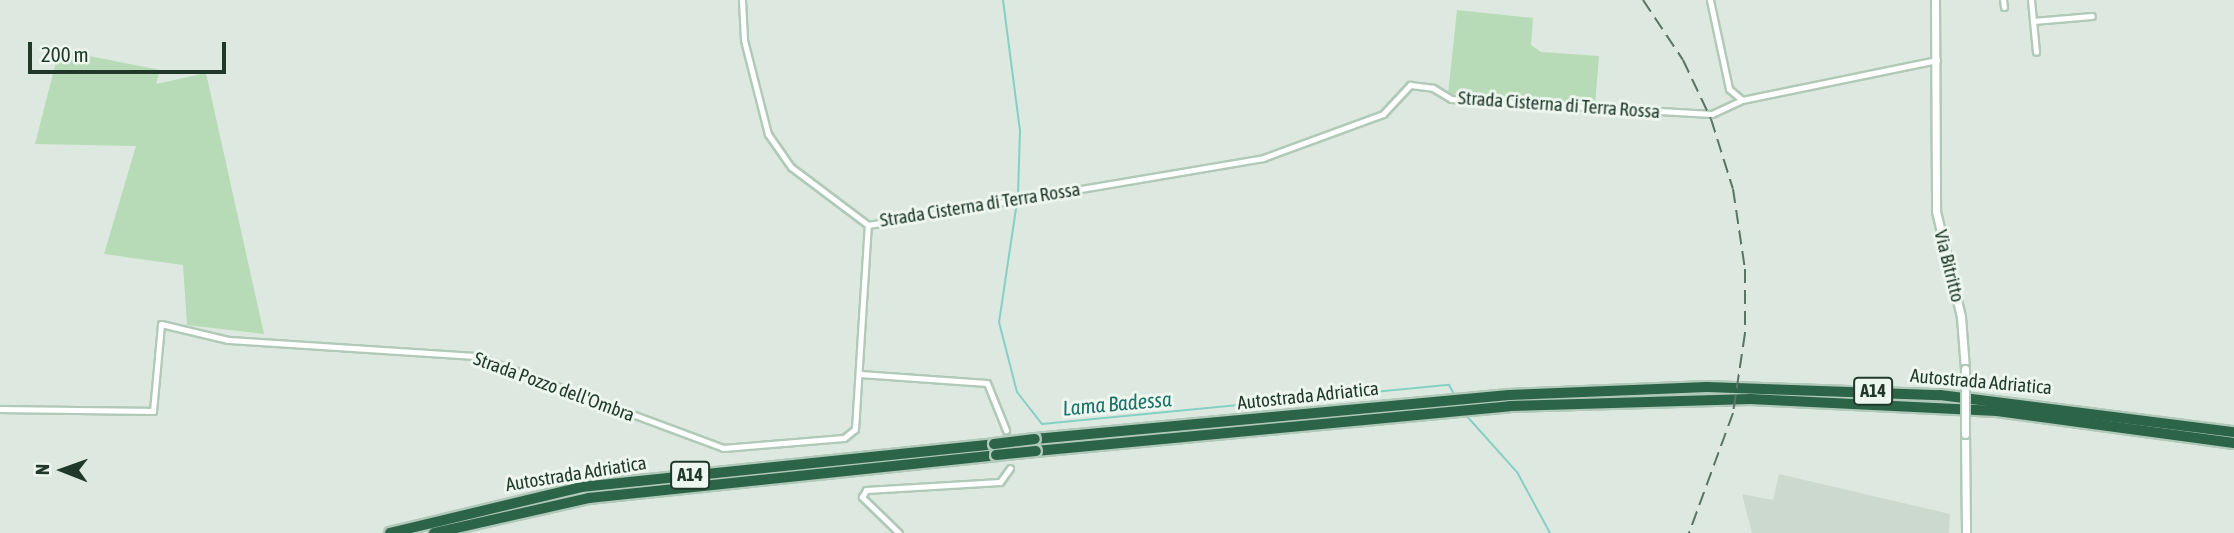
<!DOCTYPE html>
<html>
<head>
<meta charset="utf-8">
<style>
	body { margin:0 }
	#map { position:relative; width:2234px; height:533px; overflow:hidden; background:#dde9e0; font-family:"Asap Condensed",sans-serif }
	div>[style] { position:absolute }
	.built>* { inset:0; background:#ccd9cf }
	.green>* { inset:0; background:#b7dbb6 }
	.stream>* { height:2px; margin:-1px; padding:0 1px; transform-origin:1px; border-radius:1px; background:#85cfc4 }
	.roads { filter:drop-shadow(2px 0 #b1c9b9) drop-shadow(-2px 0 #b1c9b9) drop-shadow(0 2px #b1c9b9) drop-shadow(0 -2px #b1c9b9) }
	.minor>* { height:5px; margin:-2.5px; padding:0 2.5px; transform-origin:2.5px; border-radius:2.5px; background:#fff }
	.secondary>* { height:7px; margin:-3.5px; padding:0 3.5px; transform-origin:3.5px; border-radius:3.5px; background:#fff }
	.motorway>* { height:10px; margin:-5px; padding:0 5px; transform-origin:5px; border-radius:5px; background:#2c6448 }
	.rail>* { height:2px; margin-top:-1px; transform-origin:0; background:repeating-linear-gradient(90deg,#597465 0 14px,transparent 0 21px) }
	.bridges { filter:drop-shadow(2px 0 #b1c9b9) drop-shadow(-2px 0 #b1c9b9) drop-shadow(0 2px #b1c9b9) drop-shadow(0 -2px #b1c9b9) }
	.secondary-bridge>* { height:7px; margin:-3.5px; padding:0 3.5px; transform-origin:3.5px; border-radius:3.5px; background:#fff }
	.motorway-bridge>* { height:10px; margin:-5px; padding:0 5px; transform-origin:5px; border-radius:5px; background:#2c6448 }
	span { translate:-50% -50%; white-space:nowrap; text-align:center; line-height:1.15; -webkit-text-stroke:6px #edf6ef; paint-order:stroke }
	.shield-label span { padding:2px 5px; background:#edf6ef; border:2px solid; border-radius:5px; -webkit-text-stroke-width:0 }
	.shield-label { font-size:18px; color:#1f382a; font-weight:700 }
	.street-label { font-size:19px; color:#1f382a }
	.water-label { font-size:21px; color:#1b7267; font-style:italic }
	.north { position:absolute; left:28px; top:435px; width:70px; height:70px; -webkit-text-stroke:5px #edf6ef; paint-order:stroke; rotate:271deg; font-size:19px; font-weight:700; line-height:28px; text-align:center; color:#1f382a }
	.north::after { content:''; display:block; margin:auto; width:24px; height:32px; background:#1f382a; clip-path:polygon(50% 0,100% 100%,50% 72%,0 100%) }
	.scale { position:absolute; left:28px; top:42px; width:198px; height:32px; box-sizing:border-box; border:4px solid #1f382a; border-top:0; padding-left:9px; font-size:21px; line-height:24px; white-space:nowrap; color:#1f382a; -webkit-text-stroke:5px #edf6ef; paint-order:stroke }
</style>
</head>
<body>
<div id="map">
	<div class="built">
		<div style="clip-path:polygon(1779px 474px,1950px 514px,1949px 533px,1752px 533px,1742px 494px,1773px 500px)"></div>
	</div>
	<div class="green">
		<div style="clip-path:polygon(1457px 10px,1533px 18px,1531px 45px,1541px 52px,1599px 56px,1595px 105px,1448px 94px)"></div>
		<div style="clip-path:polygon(59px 50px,160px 70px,156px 84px,206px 73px,264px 334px,187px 325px,183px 265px,104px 254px,136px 146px,35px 144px)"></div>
	</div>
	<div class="stream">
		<div style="left:1003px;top:0;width:132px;rotate:82.6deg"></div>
		<div style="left:1020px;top:131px;width:65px;rotate:91.8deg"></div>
		<div style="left:1017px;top:202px;width:121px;rotate:98.5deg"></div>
		<div style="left:999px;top:322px;width:72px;rotate:75.6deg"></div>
		<div style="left:1017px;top:392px;width:41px;rotate:52deg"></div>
		<div style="left:1042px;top:424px;width:409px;rotate:-5.5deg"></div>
		<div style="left:1449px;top:385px;width:13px;rotate:61deg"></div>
		<div style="left:1464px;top:413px;width:79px;rotate:48.1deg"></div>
		<div style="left:1517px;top:472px;width:69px;rotate:61.6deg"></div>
	</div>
	<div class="roads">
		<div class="minor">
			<div style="left:742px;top:0;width:40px;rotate:87.1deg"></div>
			<div style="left:744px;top:40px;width:97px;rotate:75.7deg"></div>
			<div style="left:768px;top:134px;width:40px;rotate:55.1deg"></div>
			<div style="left:791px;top:167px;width:96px;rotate:37deg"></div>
			<div style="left:1710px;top:0;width:91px;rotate:77.9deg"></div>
			<div style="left:1729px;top:89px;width:17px;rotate:40deg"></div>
			<div style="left:2003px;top:0;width:7px;rotate:82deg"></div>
			<div style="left:2031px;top:0;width:52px;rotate:84.5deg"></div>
			<div style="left:2033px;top:21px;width:59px;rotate:-4.8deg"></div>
			<div style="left:868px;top:225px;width:401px;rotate:-9.6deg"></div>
			<div style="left:1263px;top:158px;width:128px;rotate:-20.1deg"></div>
			<div style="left:1383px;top:114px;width:40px;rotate:-47deg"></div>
			<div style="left:1410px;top:85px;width:23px;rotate:7deg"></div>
			<div style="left:1433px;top:88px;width:21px;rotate:31deg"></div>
			<div style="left:1451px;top:99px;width:261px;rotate:3.3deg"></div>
			<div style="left:1712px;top:114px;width:33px;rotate:-25deg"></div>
			<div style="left:1742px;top:100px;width:199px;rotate:-11.6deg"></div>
			<div style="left:860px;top:374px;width:127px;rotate:4.1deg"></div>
			<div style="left:987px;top:383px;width:51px;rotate:68deg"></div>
			<div style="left:0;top:409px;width:153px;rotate:0.7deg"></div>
			<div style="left:153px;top:411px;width:87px;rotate:-84.7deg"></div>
			<div style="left:161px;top:324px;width:69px;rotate:13.4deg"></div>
			<div style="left:228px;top:340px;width:249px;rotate:3.7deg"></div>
			<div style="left:476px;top:356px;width:264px;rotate:20.4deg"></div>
			<div style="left:723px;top:448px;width:121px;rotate:-4.7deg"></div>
			<div style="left:844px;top:438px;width:14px;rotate:-39deg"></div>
			<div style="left:855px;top:429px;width:204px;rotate:-86.4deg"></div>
			<div style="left:899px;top:533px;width:52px;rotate:-135.8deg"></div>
			<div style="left:862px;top:497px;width:8px;rotate:-60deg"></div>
			<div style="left:866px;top:490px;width:134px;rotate:-3.4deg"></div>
			<div style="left:1000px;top:482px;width:17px;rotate:-54deg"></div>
		</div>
		<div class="secondary">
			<div style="left:1935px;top:0;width:211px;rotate:89.7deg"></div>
			<div style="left:1936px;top:211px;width:109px;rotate:76.7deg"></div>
			<div style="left:1961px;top:317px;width:52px;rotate:85.6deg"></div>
			<div style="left:1965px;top:434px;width:99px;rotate:89.4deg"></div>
		</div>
		<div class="motorway">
			<div style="left:1035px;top:439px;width:476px;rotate:-5.3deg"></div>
			<div style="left:1509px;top:395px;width:198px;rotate:-2.3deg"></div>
			<div style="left:1707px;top:387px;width:233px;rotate:2deg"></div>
			<div style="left:1940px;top:395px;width:296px;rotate:7.2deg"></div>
			<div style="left:1036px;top:451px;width:476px;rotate:-5.4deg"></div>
			<div style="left:1510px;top:406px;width:240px;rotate:-1.7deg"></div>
			<div style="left:1750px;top:399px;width:247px;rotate:2.8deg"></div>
			<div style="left:1997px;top:411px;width:239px;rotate:7.7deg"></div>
			<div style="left:390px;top:533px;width:196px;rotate:-13.5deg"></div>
			<div style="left:581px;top:487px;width:415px;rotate:-5.9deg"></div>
			<div style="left:434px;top:533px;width:159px;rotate:-12.7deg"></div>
			<div style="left:589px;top:498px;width:409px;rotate:-6deg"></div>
		</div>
	</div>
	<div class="rail">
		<div style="left:1643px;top:0;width:72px;rotate:56.3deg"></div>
		<div style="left:1683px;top:60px;width:65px;rotate:64.6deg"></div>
		<div style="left:1711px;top:119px;width:73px;rotate:72.6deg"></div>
		<div style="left:1733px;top:189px;width:81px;rotate:81.5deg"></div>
		<div style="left:1745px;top:269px;width:64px;rotate:90deg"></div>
		<div style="left:1745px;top:333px;width:81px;rotate:98.5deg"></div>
		<div style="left:1733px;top:413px;width:128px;rotate:110.1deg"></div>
	</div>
	<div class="bridges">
		<div class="secondary-bridge">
			<div style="left:1965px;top:434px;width:65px;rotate:-90deg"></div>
		</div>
		<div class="motorway-bridge">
			<div style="left:994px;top:444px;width:41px;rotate:-7deg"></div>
			<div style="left:996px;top:455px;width:40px;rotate:-5.7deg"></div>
		</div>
	</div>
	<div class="shield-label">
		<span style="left:1873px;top:391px">A14</span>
		<span style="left:690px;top:475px">A14</span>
	</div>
	<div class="street-label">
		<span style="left:1559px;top:105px;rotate:4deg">Strada Cisterna di Terra Rossa</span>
		<span style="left:980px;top:205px;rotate:-9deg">Strada Cisterna di Terra Rossa</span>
		<span style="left:1949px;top:266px;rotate:76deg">Via Bitritto</span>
		<span style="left:1981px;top:382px;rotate:5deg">Autostrada Adriatica</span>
		<span style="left:554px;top:387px;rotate:20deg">Strada Pozzo dell'Ombra</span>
		<span style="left:1308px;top:396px;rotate:-6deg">Autostrada Adriatica</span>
		<span style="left:576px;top:474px;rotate:-9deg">Autostrada Adriatica</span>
	</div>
	<div class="water-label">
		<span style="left:1117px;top:403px;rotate:-5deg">Lama Badessa</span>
	</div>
	<div class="north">N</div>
	<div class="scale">200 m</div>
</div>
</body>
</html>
